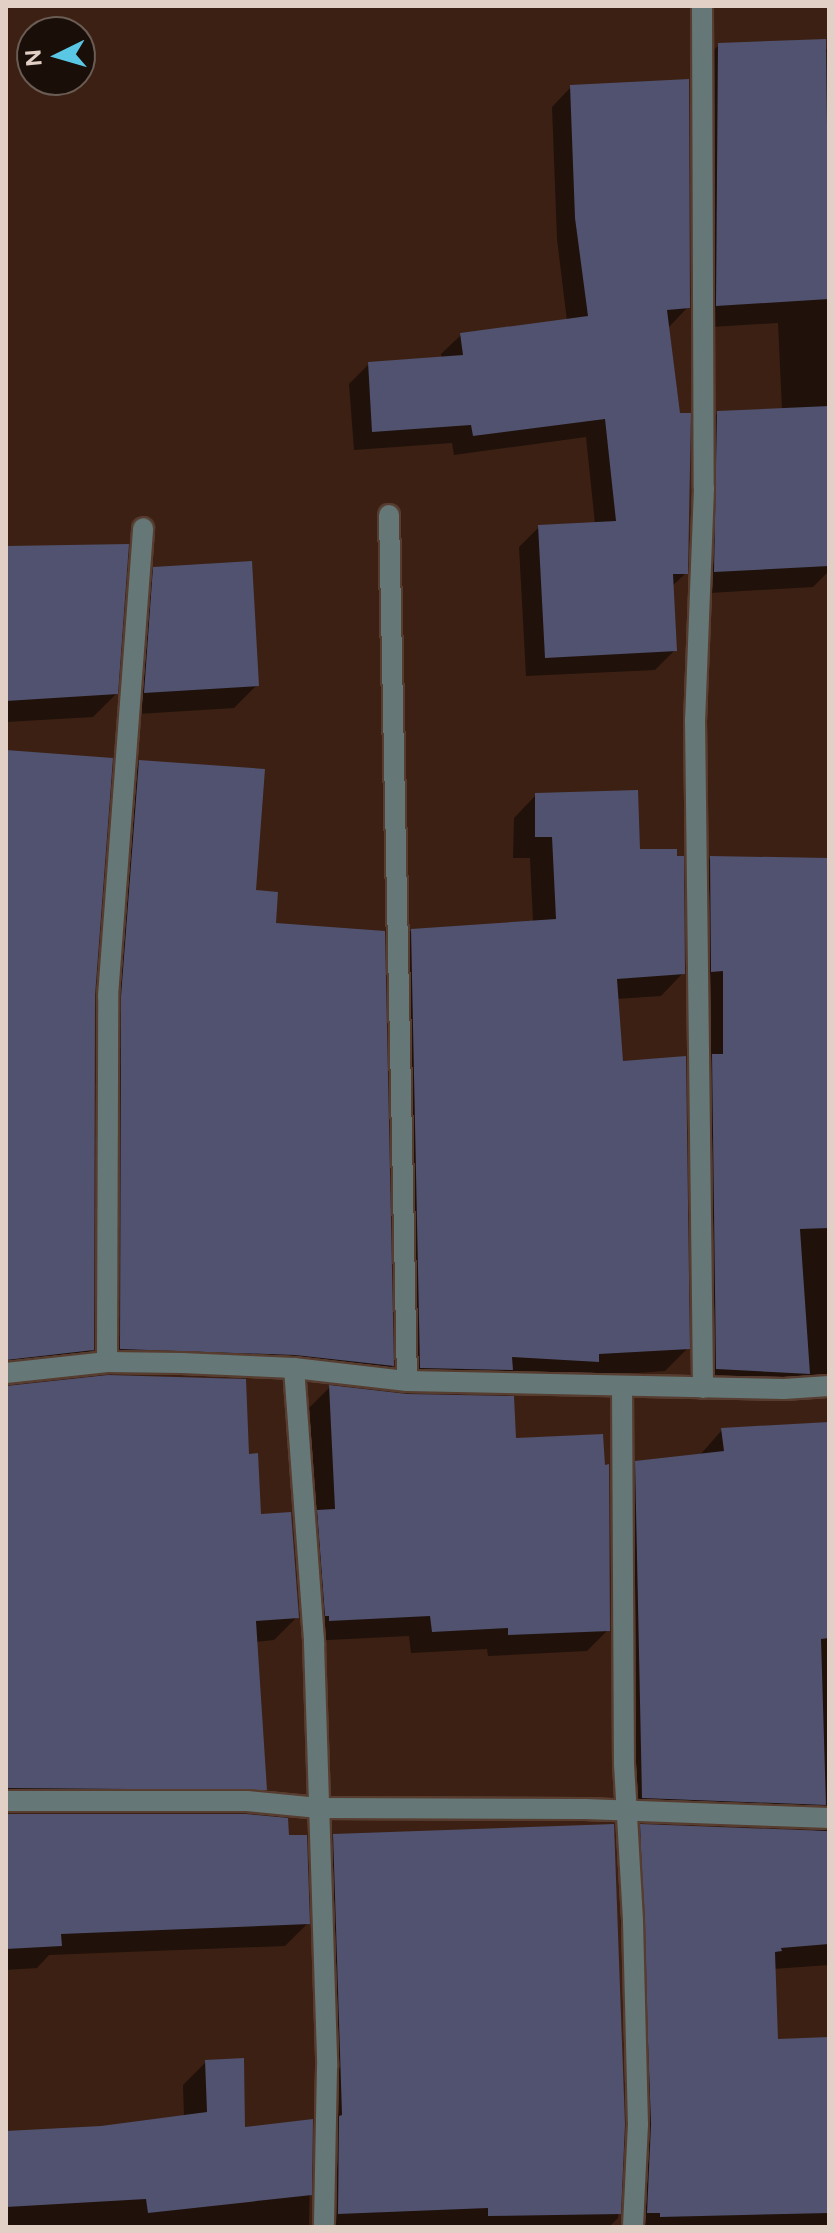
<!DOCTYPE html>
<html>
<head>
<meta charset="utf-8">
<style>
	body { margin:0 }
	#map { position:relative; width:835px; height:2233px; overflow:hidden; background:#3c2013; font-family:Figtree,sans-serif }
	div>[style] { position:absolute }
	.shadow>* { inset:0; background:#0007 }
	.building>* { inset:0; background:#50526f }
	.roads { filter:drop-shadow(2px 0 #573c30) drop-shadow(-2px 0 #573c30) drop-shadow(0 2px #573c30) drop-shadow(0 -2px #573c30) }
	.minor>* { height:20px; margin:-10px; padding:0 10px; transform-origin:10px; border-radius:10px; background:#657877 }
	span { translate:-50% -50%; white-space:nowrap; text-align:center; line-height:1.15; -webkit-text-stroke:6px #1a0e08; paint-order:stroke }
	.frame { position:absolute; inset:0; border:8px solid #e2d0c7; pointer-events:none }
	.north { position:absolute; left:16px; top:16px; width:80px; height:80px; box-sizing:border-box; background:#1a0e08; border:2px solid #6a5c54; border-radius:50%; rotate:265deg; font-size:22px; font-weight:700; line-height:32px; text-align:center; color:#e2d0c7 }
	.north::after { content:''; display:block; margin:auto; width:28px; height:36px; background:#5ac8e5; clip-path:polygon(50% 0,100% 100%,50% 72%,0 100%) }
</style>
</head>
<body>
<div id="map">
	<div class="shadow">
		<div style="clip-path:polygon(719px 45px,829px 49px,829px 571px,813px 587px,692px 594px,695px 436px,718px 413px,782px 410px,778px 323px,694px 328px,696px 68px)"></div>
		<div style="clip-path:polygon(571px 87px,688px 307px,668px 328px,686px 573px,671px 587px,675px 650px,655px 670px,526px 676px,519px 547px,539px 527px,595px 524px,586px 437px,454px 455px,452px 443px,354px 450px,349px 384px,369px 364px,442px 359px,441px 354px,461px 335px,567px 321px,557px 239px,552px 107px)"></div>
		<div style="clip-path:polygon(6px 548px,116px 694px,93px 717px,6px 722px)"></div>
		<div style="clip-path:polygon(154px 569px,257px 685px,234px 708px,122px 715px,131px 592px)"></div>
		<div style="clip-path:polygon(6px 752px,93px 996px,92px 1350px,69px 1373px,6px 1379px)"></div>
		<div style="clip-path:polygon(139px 762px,274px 925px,392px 1366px,370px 1387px,272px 1376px,99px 1370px,118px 784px)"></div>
		<div style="clip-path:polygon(536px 795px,638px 851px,683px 973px,661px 996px,616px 999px,621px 1063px,688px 1348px,665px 1371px,398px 1390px,389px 953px,411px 931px,533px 922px,530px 858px,513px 858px,514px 818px)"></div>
		<div style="clip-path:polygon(710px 858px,829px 860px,829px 1399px,694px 1391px,688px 881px)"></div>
		<div style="clip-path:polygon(330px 1387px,514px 1441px,608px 1630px,587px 1651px,488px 1656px,487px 1649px,411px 1653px,409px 1636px,308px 1641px,313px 1517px,308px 1409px)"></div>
		<div style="clip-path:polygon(6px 1388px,247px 1456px,259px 1516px,297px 1617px,274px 1640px,255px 1642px,265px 1789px,242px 1812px,6px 1810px)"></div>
		<div style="clip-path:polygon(829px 1424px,829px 1965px,773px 1969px,777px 2042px,829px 2039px,829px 2227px,625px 2227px,629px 2148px,618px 1849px,641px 1826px,819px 1832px,806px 1827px,620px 1820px,613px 1486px,636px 1463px,699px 1456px,722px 1430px)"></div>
		<div style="clip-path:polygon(6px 1816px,287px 1837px,308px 1923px,285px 1946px,49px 1955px,37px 1968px,6px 1970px)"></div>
		<div style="clip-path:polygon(334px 1836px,623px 2124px,618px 2218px,609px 2227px,315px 2227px,320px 2138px,311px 1859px)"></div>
		<div style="clip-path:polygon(206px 2062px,243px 2129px,311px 2121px,309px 2227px,6px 2227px,6px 2133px,101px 2128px,184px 2117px,183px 2085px)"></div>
	</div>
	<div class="building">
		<div style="clip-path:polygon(826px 39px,829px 299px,716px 306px,718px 43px)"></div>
		<div style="clip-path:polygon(689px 79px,690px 308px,667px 310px,680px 413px,691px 413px,688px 574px,673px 574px,677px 651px,545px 658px,538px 525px,616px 521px,605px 419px,473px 436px,471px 425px,372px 432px,368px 362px,463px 355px,460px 333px,588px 316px,575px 218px,570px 85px)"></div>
		<div style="clip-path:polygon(829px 406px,829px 566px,714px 572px,717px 411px)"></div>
		<div style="clip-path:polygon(129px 544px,118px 694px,6px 701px,6px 546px)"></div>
		<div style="clip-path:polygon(252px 561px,259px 686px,144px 693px,153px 567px)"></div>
		<div style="clip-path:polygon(6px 750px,113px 758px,95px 996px,94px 1350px,6px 1360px)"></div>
		<div style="clip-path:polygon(139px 760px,265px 769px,256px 890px,278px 892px,276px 923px,385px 931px,394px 1366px,295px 1355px,120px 1349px,121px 996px)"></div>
		<div style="clip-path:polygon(638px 790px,640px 849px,677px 849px,677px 856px,684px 856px,685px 974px,617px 979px,623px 1061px,686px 1056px,690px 1349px,599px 1354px,599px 1362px,512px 1357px,513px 1370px,420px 1368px,411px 929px,556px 919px,552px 837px,535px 837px,535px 793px)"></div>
		<div style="clip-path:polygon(710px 856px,829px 858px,829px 1228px,800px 1229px,810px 1374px,716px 1369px,712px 1054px,723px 1054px,723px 971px,711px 972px)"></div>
		<div style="clip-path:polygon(108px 1375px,246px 1379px,249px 1454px,258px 1453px,261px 1514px,291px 1512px,299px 1618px,256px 1621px,267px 1790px,6px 1788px,6px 1386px)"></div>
		<div style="clip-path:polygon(329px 1385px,407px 1394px,514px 1396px,516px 1438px,603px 1434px,605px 1465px,609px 1464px,610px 1631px,508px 1635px,508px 1628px,432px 1632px,430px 1616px,329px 1621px,329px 1616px,325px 1616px,317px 1510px,335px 1509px)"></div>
		<div style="clip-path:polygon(829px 1422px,829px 1638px,821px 1639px,826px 1805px,642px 1798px,635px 1461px,724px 1451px,721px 1428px)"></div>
		<div style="clip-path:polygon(6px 1814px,246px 1814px,288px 1818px,289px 1835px,307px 1835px,310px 1924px,61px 1934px,62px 1946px,6px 1949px)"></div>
		<div style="clip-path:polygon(614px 1824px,625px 2124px,621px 2214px,488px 2216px,488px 2208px,338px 2214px,339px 2116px,342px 2115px,333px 1834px)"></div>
		<div style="clip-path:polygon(640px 1824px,827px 1831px,829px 1944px,781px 1948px,782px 1951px,775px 1952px,778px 2039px,829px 2037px,829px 2213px,660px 2217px,660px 2213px,647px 2213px,651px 2124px)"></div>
		<div style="clip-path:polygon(244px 2058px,245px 2127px,313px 2119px,312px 2195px,148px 2213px,146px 2199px,6px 2207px,6px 2131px,101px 2126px,207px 2112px,205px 2060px)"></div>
	</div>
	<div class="roads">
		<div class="minor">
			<div style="left:702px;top:6px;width:482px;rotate:89.8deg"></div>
			<div style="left:704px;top:488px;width:231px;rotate:92.2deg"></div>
			<div style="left:695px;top:719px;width:669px;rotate:89.31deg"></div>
			<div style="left:389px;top:515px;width:866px;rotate:88.81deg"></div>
			<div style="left:107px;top:1362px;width:366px;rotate:-89.8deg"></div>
			<div style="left:108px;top:996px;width:469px;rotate:-85.7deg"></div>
			<div style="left:294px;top:1368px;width:276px;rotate:85.8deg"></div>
			<div style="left:314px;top:1643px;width:424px;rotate:88.2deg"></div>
			<div style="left:327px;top:2067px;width:160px;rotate:91.1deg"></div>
			<div style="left:6px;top:1373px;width:102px;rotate:-6.2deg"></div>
			<div style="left:107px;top:1362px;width:75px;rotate:0.8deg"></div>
			<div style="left:182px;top:1363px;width:112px;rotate:2.6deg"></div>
			<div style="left:294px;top:1368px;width:114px;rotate:6.6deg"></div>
			<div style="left:407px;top:1381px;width:377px;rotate:1.2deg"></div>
			<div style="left:784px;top:1389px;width:45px;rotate:-3.8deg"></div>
			<div style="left:622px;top:1386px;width:378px;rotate:89.7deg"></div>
			<div style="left:624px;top:1764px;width:157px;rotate:86.7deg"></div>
			<div style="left:633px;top:1921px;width:203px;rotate:88.6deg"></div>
			<div style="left:638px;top:2124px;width:103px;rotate:92.8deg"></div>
			<div style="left:6px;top:1801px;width:241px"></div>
			<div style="left:247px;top:1801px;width:72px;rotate:5.6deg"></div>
			<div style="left:319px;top:1808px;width:266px;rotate:0.2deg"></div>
			<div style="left:585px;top:1809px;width:244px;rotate:2.1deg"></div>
		</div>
	</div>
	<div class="frame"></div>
	<div class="north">N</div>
</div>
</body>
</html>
